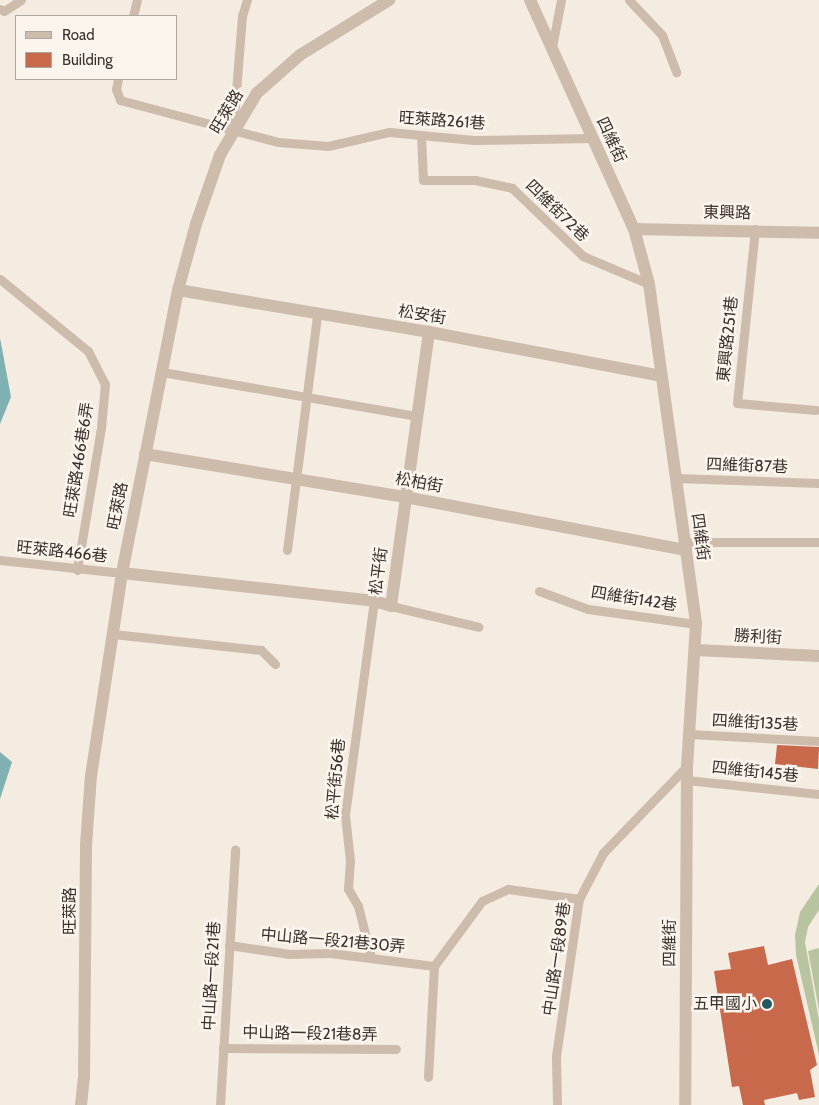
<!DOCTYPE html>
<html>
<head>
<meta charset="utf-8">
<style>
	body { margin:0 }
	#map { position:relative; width:819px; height:1105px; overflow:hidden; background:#f4ebe1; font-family:Cabin,"Noto Sans TC",sans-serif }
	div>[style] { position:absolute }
	.green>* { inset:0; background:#b8c4a0 }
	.water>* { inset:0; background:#7fb0b2 }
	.building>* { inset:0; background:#c8694b }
	.service>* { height:9px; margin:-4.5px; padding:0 4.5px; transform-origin:4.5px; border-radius:4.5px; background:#cdbbac }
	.minor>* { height:12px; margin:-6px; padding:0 6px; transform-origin:6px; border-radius:6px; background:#cdbbac }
	.tertiary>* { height:12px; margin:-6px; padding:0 6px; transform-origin:6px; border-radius:6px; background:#cdbbac }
	.dots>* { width:14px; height:14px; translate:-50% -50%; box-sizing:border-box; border:2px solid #fbf5ee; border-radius:50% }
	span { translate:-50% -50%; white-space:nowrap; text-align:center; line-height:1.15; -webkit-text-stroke:5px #fbf5ee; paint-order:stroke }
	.street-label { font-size:16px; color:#3b302b }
	.poi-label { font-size:16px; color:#3b302b }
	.right { translate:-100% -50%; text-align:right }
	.legend { position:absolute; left:15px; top:15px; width:162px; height:65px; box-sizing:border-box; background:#fbf5ee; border:1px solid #aea6a0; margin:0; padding:6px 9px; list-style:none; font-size:15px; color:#3b302b }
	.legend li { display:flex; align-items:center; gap:10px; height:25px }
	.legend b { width:25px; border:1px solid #aea6a0 }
</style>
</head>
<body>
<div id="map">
	<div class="green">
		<div style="clip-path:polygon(819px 884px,819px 910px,808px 927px,805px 942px,819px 1020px,819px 1055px,796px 955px,795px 935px,800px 912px)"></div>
		<div style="clip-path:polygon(819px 948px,819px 1010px,808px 951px)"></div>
	</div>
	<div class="water">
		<div style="clip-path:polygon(0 338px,11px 397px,0 424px)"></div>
		<div style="clip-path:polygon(0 752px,12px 762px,0 799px)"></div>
	</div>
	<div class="building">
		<div style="clip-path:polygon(777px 745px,819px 747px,818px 769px,775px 764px)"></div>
		<div style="clip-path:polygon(764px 946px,768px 965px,792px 959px,817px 1065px,810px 1070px,815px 1097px,799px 1100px,797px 1093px,764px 1100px,765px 1105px,743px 1105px,739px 1086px,732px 1087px,714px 971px,731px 969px,728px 953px)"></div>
	</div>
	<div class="service">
		<div style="left:629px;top:0;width:48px;rotate:46.7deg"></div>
		<div style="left:662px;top:35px;width:40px;rotate:69deg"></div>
		<div style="left:0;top:9px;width:4px;rotate:27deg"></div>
		<div style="left:4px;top:11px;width:20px;rotate:-33deg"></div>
		<div style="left:133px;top:16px;width:16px;rotate:-76deg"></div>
		<div style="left:552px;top:47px;width:48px;rotate:-79.2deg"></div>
		<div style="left:118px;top:79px;width:10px;rotate:101deg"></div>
		<div style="left:116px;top:89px;width:12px;rotate:70deg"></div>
		<div style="left:120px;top:100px;width:163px;rotate:14.9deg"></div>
		<div style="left:278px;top:142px;width:50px;rotate:4.6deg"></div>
		<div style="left:328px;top:146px;width:63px;rotate:-12.9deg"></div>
		<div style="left:389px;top:132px;width:85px;rotate:5.4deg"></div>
		<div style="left:474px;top:140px;width:118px;rotate:-1deg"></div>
		<div style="left:233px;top:130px;width:114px;rotate:-85.5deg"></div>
		<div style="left:242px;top:16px;width:17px;rotate:-73deg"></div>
		<div style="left:421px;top:135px;width:45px;rotate:87.5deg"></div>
		<div style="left:423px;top:180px;width:52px"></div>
		<div style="left:475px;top:180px;width:38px;rotate:12deg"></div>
		<div style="left:512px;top:188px;width:98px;rotate:43.8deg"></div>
		<div style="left:583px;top:256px;width:72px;rotate:23deg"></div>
		<div style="left:755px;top:229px;width:175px;rotate:95.9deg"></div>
		<div style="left:737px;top:403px;width:79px;rotate:5.1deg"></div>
		<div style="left:0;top:279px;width:114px;rotate:39.3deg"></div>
		<div style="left:88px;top:351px;width:37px;rotate:63deg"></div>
		<div style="left:105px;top:384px;width:44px;rotate:95.2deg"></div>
		<div style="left:101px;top:428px;width:144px;rotate:99.6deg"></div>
		<div style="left:162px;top:372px;width:259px;rotate:9.8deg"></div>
		<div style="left:675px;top:478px;width:144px;rotate:2deg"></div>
		<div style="left:684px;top:542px;width:135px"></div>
		<div style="left:287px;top:550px;width:237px;rotate:-82.7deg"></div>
		<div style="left:0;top:560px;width:123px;rotate:6.1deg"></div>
		<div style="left:539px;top:591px;width:52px;rotate:20.2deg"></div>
		<div style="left:588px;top:609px;width:109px;rotate:7.9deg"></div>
		<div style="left:391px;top:606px;width:90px;rotate:13.4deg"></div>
		<div style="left:113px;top:634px;width:149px;rotate:6.2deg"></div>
		<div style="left:261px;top:650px;width:20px;rotate:45deg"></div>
		<div style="left:689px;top:734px;width:130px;rotate:3.1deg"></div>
		<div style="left:687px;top:780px;width:133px;rotate:6.1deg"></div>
		<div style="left:229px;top:945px;width:61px;rotate:8.5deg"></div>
		<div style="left:289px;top:954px;width:41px;rotate:-1.4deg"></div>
		<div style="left:330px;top:953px;width:105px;rotate:7.1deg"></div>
		<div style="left:371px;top:957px;width:53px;rotate:-104.3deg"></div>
		<div style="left:358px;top:906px;width:20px;rotate:-120deg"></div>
		<div style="left:348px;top:889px;width:28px;rotate:-86deg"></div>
		<div style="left:350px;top:861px;width:46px;rotate:-96.2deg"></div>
		<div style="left:345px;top:815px;width:216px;rotate:-82.3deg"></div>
		<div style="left:223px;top:1048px;width:173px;rotate:0.3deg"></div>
		<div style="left:428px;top:1077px;width:111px;rotate:-86.9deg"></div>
		<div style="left:434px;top:966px;width:81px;rotate:-53.6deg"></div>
		<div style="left:482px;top:901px;width:29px;rotate:-25deg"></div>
		<div style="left:508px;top:889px;width:72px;rotate:8deg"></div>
		<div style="left:220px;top:1105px;width:256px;rotate:-86.6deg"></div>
		<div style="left:557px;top:1105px;width:49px;rotate:-91.2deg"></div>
		<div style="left:556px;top:1056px;width:159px;rotate:-81.7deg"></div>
		<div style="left:579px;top:899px;width:52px;rotate:-62.4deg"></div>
		<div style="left:603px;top:853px;width:121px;rotate:-46deg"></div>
	</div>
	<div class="minor">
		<div style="left:530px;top:0;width:252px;rotate:65.6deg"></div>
		<div style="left:634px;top:229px;width:57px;rotate:74.7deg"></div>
		<div style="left:649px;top:284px;width:343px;rotate:82.1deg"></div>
		<div style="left:696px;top:624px;width:142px;rotate:93.6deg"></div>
		<div style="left:687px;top:766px;width:339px;rotate:90.3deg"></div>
		<div style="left:634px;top:229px;width:185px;rotate:1.2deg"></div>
		<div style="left:178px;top:290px;width:254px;rotate:9.5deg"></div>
		<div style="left:429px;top:332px;width:236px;rotate:10.7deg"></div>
		<div style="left:145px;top:454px;width:264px;rotate:9.4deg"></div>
		<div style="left:405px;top:497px;width:286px;rotate:10.7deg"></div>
		<div style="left:122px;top:573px;width:254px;rotate:6.3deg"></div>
		<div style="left:374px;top:601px;width:18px;rotate:16deg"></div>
		<div style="left:391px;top:606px;width:277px;rotate:-82.1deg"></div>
		<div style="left:696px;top:650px;width:123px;rotate:2.8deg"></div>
	</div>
	<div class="tertiary">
		<div style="left:81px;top:1105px;width:27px;rotate:-84deg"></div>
		<div style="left:84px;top:1078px;width:233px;rotate:-89.5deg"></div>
		<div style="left:86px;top:845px;width:69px;rotate:-85.9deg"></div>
		<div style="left:91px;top:776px;width:205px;rotate:-81.3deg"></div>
		<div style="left:122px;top:573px;width:288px;rotate:-78.8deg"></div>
		<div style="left:178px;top:290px;width:68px;rotate:-74.7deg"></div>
		<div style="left:196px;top:224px;width:73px;rotate:-70.8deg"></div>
		<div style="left:220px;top:155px;width:72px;rotate:-59.2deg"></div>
		<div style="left:257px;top:93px;width:57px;rotate:-41.5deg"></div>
		<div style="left:300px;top:55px;width:105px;rotate:-31.7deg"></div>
	</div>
	<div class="dots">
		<div style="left:767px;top:1004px;background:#1f5a5e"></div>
	</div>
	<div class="street-label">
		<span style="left:227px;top:112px;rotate:-59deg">旺萊路</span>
		<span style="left:442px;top:121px;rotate:4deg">旺萊路261巷</span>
		<span style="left:611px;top:140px;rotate:65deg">四維街</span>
		<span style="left:557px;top:211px;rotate:44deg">四維街72巷</span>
		<span style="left:727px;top:213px;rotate:1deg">東興路</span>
		<span style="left:422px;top:315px;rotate:9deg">松安街</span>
		<span style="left:728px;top:339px;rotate:-84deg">東興路251巷</span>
		<span style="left:79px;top:460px;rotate:-81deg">旺萊路466巷6弄</span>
		<span style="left:747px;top:466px;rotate:2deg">四維街87巷</span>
		<span style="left:419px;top:483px;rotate:10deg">松柏街</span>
		<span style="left:118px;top:506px;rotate:-79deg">旺萊路</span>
		<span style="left:700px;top:537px;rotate:82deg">四維街</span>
		<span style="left:62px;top:552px;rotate:6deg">旺萊路466巷</span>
		<span style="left:379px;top:571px;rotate:-83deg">松平街</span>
		<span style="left:634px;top:599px;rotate:9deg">四維街142巷</span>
		<span style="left:758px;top:637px;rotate:3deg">勝利街</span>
		<span style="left:755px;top:723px;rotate:3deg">四維街135巷</span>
		<span style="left:755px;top:772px;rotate:6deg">四維街145巷</span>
		<span style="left:336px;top:779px;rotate:-85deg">松平街56巷</span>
		<span style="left:70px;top:911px;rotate:-90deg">旺萊路</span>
		<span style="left:333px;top:941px;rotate:5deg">中山路一段21巷30弄</span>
		<span style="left:670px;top:943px;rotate:-90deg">四維街</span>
		<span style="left:557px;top:959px;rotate:-82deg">中山路一段89巷</span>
		<span style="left:212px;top:976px;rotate:-87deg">中山路一段21巷</span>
		<span style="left:310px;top:1034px;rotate:1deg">中山路一段21巷8弄</span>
	</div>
	<div class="poi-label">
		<span class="right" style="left:757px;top:1004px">五甲國小</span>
	</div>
	<ul class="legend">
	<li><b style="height:6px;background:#cdbbac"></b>Road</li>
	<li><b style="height:14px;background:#c8694b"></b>Building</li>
	</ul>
</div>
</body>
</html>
